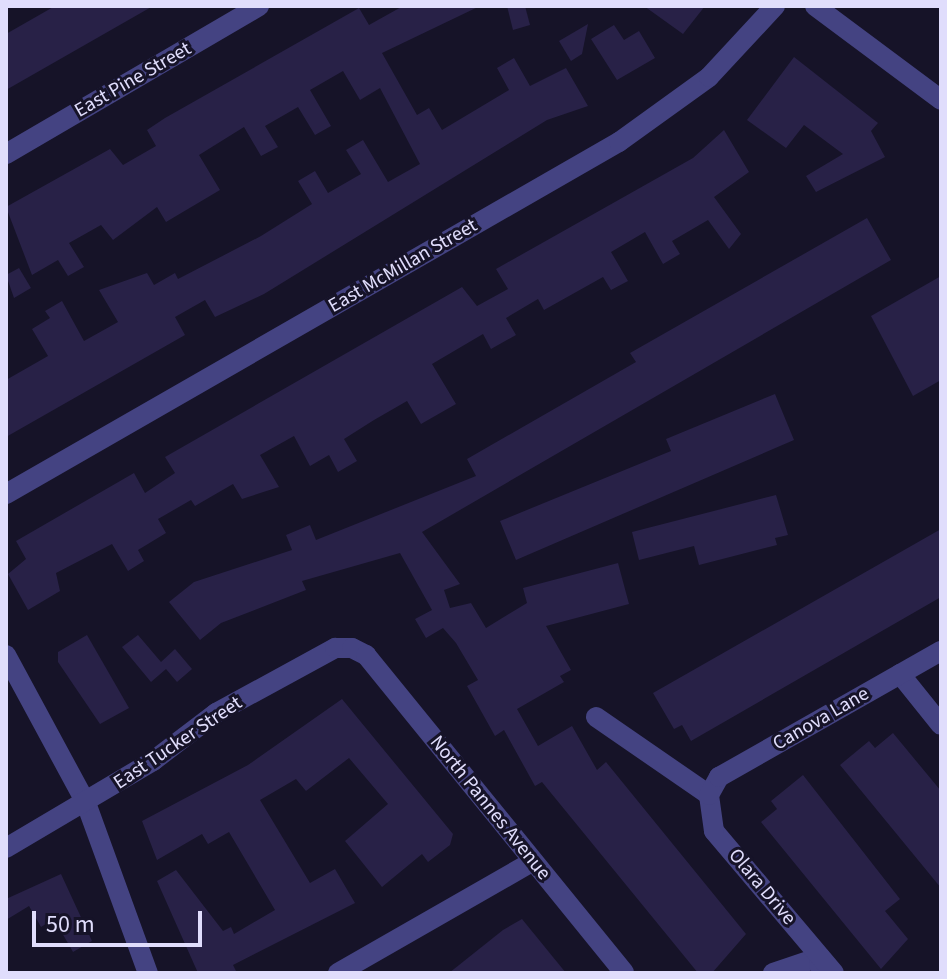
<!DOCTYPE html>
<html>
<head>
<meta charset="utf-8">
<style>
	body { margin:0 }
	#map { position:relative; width:947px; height:979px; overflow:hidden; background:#161328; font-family:"Source Sans 3",sans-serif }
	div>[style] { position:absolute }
	.building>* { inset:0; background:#282147 }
	.street>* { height:20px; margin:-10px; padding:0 10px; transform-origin:10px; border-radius:10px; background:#444382 }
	span { translate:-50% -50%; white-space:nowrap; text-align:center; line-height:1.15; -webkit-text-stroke:6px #161328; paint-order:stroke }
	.street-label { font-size:20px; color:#e0ddfc }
	.frame { position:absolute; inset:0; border:8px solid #e0ddfc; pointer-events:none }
	.scale { position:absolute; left:32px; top:911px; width:170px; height:36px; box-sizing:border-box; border:4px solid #e0ddfc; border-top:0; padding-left:10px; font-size:24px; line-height:28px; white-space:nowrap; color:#e0ddfc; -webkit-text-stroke:6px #161328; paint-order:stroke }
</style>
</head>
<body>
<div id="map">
	<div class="building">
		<div style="clip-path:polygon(55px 6px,153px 6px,6px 90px,6px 34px)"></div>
		<div style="clip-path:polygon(403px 6px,480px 6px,382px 53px,417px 115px,429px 108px,442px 130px,509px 90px,497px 68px,514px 58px,530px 86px,566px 68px,588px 106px,547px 120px,264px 294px,215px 317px,205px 300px,175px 317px,185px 335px,6px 437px,6px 380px,48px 356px,32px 329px,50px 318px,45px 311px,62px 301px,84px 341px,118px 322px,99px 290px,147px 273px,154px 285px,175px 273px,178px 279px,261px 236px,312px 204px,298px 181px,315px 171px,328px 193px,361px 174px,346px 150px,363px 140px,388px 182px,420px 164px,380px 88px,360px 100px,343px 71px,310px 90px,331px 126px,315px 135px,298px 107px,265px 126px,278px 147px,261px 156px,244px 127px,199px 155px,220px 190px,166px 222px,157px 207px,113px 240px,101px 225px,69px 243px,84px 267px,68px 276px,58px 260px,32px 275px,6px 207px,110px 149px,123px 165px,156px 146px,147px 130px,165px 118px,359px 8px,369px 25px)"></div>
		<div style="clip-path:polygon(507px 6px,525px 6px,530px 25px,513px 30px)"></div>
		<div style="clip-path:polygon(644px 6px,705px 6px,683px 34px)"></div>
		<div style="clip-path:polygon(588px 24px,582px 54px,571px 61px,559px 41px)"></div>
		<div style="clip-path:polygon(614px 25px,624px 40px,639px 31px,655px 58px,617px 80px,591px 39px)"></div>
		<div style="clip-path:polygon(794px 57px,878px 123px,871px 131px,885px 157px,816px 192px,806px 176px,843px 154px,804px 125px,786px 148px,747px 120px)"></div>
		<div style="clip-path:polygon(724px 130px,749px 172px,714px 197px,741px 234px,729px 249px,708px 220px,672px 241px,680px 254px,663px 264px,645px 232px,611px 252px,628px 281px,611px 290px,603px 277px,544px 310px,538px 299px,506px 318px,516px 335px,491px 349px,483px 334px,432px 364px,456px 404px,421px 424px,407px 401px,374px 420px,344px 439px,357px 461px,338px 472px,329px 455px,310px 466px,294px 436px,260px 455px,279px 487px,242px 499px,233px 484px,195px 506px,191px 500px,158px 519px,166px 533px,138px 550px,144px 561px,128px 571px,112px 544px,56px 573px,60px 591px,28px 610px,8px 574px,26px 559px,16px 541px,134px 473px,145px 493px,175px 473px,165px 457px,462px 287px,477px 306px,508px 289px,496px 269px,693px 158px)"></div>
		<div style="clip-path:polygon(867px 218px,891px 260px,422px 532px,460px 584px,444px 590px,450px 608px,471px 603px,486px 628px,527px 603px,523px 588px,618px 563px,629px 604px,546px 626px,571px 670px,560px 676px,564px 682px,517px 709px,538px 746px,572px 726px,597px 770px,606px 762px,746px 934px,712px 973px,698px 973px,542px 782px,535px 786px,504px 730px,495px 736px,467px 686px,478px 680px,456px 643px,443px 628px,426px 638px,415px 619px,432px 610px,400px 553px,302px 581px,306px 590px,221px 623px,200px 640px,169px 602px,194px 582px,292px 550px,286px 535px,310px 525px,316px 540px,476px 476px,467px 459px,636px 362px,630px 353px)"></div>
		<div style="clip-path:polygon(19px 268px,31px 288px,14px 298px,6px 275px)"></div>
		<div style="clip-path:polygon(941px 276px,941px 380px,913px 396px,871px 316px)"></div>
		<div style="clip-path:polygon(775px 394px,794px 440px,516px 560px,500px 521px,671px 451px,666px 439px)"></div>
		<div style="clip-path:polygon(776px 495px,788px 535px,775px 538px,777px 545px,699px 565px,694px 546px,639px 560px,632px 532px)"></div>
		<div style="clip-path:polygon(941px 529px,941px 597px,691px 741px,682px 725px,674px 729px,653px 693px)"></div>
		<div style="clip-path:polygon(87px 635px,129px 708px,100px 724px,58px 662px,58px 652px)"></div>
		<div style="clip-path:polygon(138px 635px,161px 662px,175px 649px,192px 669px,177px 682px,166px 669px,151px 682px,122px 647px)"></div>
		<div style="clip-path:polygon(342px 699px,453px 834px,450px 845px,428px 862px,422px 854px,382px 887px,345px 841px,388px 804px,349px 758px,306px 791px,296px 779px,260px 800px,310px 883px,335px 869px,355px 903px,233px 965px,237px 973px,198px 973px,157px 881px,176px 870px,223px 931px,231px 927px,234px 934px,275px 910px,229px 832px,208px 844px,202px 834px,157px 860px,142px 821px,248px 765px)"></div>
		<div style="clip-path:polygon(893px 733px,941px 791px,941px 888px,840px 765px,869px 741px,875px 748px)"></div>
		<div style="clip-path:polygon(803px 775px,900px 899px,885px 911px,908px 939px,881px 969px,761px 822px,777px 809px,771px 801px)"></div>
		<div style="clip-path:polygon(61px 874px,92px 941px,73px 952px,54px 919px,41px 927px,29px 906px,6px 920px,6px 899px)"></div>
		<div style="clip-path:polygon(522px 919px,566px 973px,449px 973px,503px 930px)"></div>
	</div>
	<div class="street">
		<div style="left:815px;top:6px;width:157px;rotate:36.7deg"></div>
		<div style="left:6px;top:154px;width:293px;rotate:-30.3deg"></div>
		<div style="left:6px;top:494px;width:707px;rotate:-29.87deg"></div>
		<div style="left:619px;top:142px;width:111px;rotate:-35.8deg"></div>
		<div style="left:709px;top:77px;width:97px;rotate:-47.1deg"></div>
		<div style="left:6px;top:655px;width:168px;rotate:61.6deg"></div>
		<div style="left:86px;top:803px;width:181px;rotate:70deg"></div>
		<div style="left:900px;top:674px;width:65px;rotate:51.2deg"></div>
		<div style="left:596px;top:717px;width:137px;rotate:34.6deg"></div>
		<div style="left:6px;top:848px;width:171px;rotate:-30.6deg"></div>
		<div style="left:153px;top:761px;width:79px;rotate:-37.3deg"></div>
		<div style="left:216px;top:713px;width:136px;rotate:-28.6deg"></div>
		<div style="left:335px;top:648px;width:17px"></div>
		<div style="left:352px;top:648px;width:16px;rotate:27deg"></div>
		<div style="left:366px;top:655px;width:409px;rotate:50.9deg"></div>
		<div style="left:338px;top:973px;width:224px;rotate:-29.8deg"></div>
		<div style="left:773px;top:973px;width:50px;rotate:-18.8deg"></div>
		<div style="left:820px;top:957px;width:8px;rotate:97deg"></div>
		<div style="left:834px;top:973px;width:186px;rotate:-130.2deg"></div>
		<div style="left:714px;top:831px;width:36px;rotate:-98deg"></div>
		<div style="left:709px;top:795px;width:21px;rotate:-61deg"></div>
		<div style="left:719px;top:777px;width:255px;rotate:-29.6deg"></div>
	</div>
	<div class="street-label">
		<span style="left:133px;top:80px;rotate:-30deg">East Pine Street</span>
		<span style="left:403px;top:266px;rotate:-30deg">East McMillan Street</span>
		<span style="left:821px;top:719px;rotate:-30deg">Canova Lane</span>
		<span style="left:178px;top:743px;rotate:-34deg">East Tucker Street</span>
		<span style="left:490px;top:808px;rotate:51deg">North Pannes Avenue</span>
		<span style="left:762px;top:887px;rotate:50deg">Olara Drive</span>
	</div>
	<div class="frame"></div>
	<div class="scale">50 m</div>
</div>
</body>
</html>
